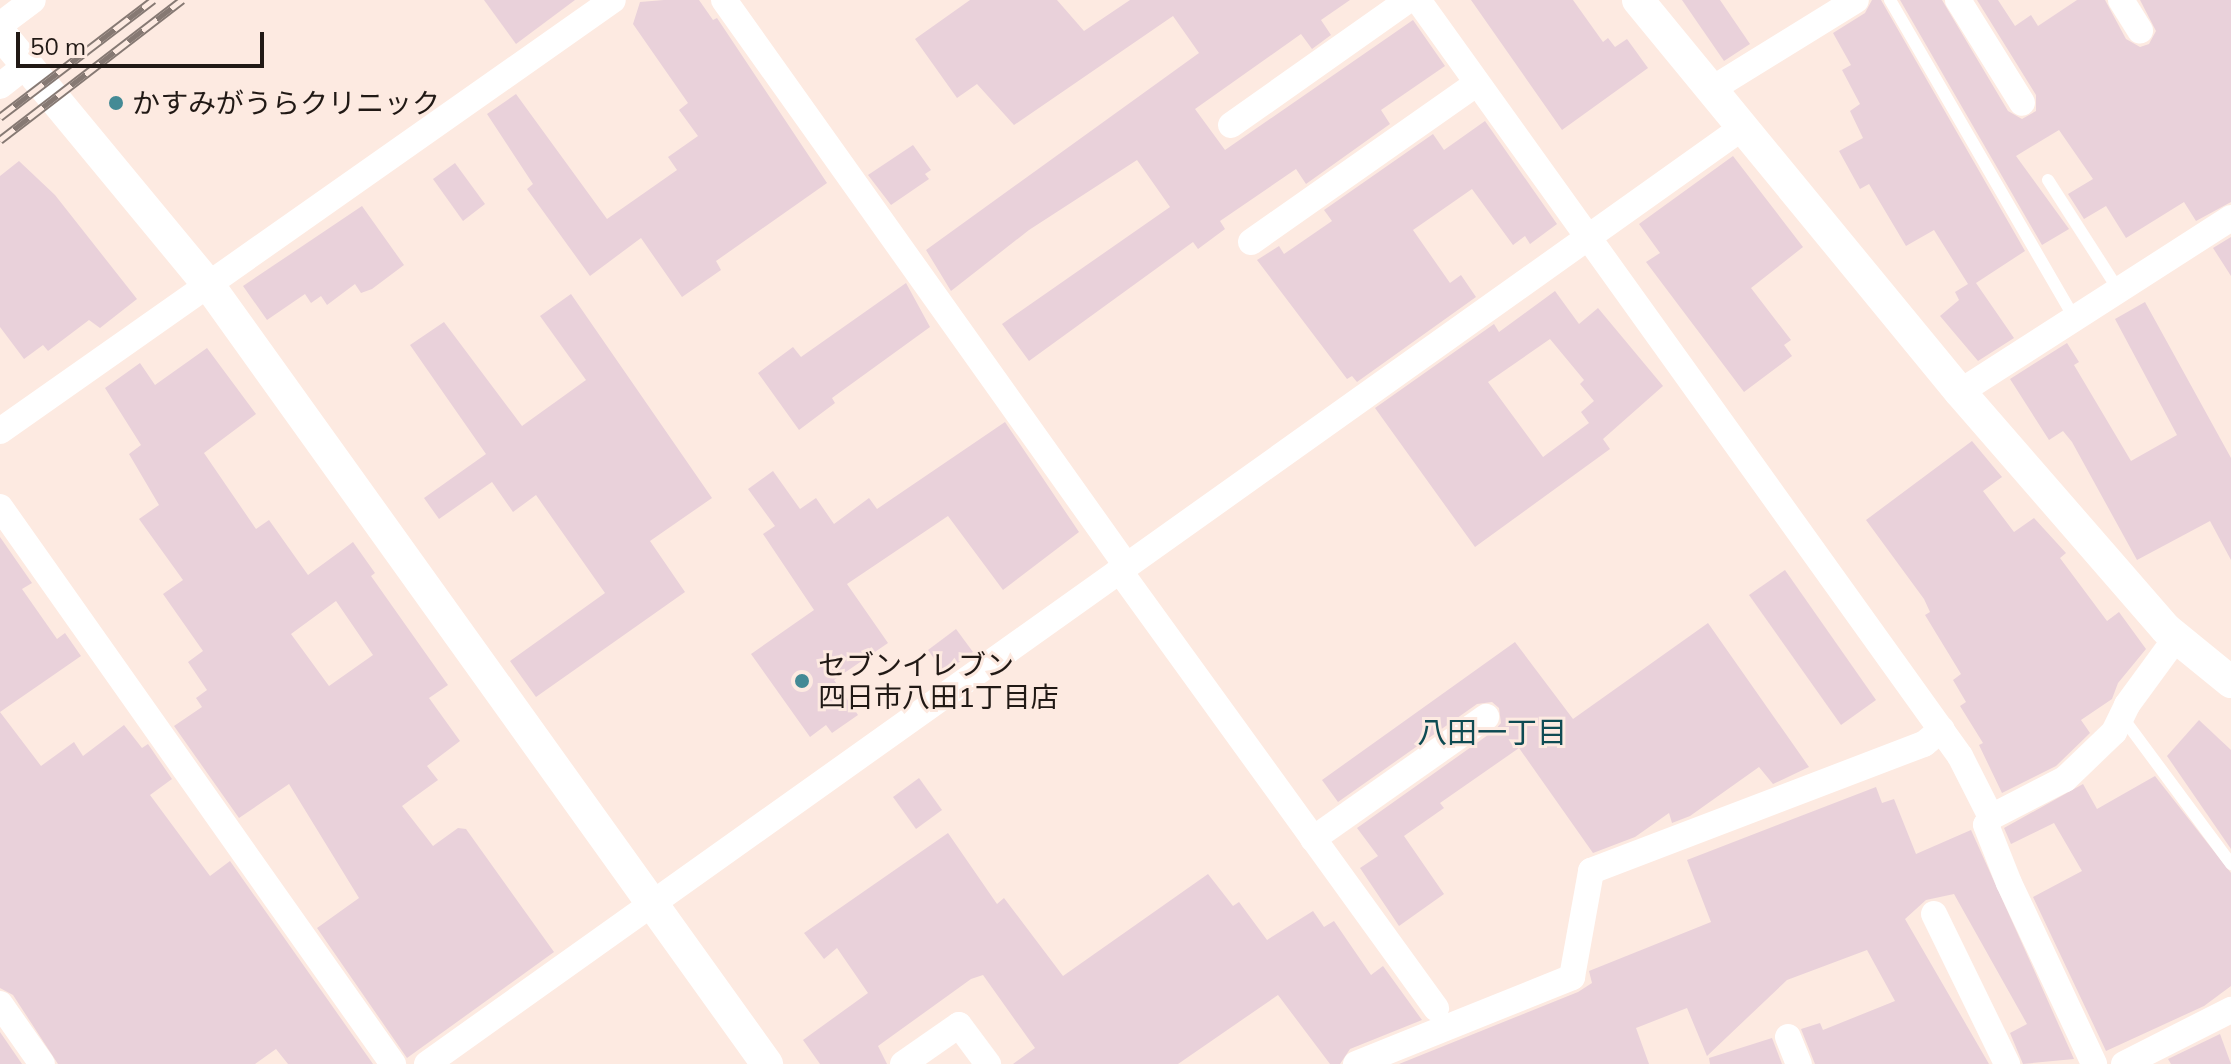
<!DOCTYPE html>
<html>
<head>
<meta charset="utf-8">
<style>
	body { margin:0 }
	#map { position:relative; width:2231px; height:1064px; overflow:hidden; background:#fdeae1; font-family:Mulish,"Noto Sans JP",sans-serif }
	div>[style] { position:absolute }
	.building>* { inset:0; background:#e9d1da }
	.service>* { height:12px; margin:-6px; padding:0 6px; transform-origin:6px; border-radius:6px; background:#fff }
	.minor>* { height:26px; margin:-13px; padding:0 13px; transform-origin:13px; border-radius:13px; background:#fff }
	.tertiary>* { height:32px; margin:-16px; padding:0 16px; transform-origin:16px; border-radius:16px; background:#fff }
	.rail>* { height:9px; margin-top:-4.5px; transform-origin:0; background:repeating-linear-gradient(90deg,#fdeae1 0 18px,#867973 0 36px); box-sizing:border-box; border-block:2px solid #867973 }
	.dots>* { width:22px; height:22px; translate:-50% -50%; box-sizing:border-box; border:4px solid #fdeae1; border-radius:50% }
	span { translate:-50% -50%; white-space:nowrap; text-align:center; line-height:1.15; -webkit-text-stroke:6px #fdeae1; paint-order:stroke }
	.poi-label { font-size:28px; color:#211915 }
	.left { translate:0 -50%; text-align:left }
	.neighbourhood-label { font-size:30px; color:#0e4b53 }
	.scale { position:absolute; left:16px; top:32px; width:248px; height:36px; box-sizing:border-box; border:4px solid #211915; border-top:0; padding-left:10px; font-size:24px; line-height:28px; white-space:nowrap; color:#211915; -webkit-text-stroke:6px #fdeae1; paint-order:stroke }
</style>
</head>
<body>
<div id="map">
	<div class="building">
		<div style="clip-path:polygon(484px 0,575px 0,516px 44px)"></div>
		<div style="clip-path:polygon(664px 0,699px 0,713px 20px,717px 18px,827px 183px,716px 261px,721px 270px,682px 297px,641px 238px,590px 276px,527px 189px,533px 184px,487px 114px,516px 94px,607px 219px,677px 170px,668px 157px,698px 136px,679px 110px,688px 103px,633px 24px,640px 2px)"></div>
		<div style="clip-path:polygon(970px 0,1057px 0,1084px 31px,1130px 0,1350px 0,1321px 20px,1331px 35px,1312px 49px,1301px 34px,1195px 109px,1225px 150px,1413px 20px,1445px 66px,1381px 110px,1390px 124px,1306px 184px,1296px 169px,1220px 221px,1225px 229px,1198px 249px,1193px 242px,1029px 361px,1002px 324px,1170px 207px,1137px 160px,1029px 230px,951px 291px,926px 250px,1199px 53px,1173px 16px,1014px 125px,977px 84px,957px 98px,915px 39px)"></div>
		<div style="clip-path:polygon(1471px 0,1573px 0,1603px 42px,1608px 38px,1615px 47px,1627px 39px,1648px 68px,1562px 130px)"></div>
		<div style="clip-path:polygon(1682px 0,1720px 0,1750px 44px,1724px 61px)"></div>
		<div style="clip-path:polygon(1872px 0,1881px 0,2025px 251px,1976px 283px,2014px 338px,1978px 361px,1940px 316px,1959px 300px,1955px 292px,1968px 284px,1934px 230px,1906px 246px,1869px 184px,1860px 189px,1839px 151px,1863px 138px,1850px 111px,1860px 104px,1842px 70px,1851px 65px,1833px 33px,1865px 13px)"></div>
		<div style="clip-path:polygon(1900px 0,1942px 0,2008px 111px,2022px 119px,2036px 111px,2036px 95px,1977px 0,1998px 0,2015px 26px,2031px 15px,2038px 26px,2077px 0,2105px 0,2126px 39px,2140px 47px,2149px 44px,2156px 31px,2140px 0,2231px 0,2231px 202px,2196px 221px,2184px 202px,2126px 238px,2106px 206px,2084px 219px,2068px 194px,2093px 179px,2059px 130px,2016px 156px,2069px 229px,2042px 245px)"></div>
		<div style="clip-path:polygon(1485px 121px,1557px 224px,1530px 244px,1525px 236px,1513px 245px,1472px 189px,1413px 230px,1450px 283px,1461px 275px,1476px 297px,1357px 382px,1352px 376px,1347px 379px,1257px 260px,1279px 246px,1284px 254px,1332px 221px,1324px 210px,1433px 134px,1444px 150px)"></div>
		<div style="clip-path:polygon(913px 145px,931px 170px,925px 174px,929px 179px,891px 205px,868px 175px)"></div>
		<div style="clip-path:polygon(1733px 156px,1803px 247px,1751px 288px,1791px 340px,1784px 345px,1792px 356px,1744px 392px,1646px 262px,1660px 253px,1639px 224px)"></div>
		<div style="clip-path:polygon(19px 161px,55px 195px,137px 299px,100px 328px,89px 320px,48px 351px,43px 345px,24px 359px,0 327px,0 176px)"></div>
		<div style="clip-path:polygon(455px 163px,485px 204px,463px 221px,433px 179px)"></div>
		<div style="clip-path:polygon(362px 206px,404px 265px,372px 289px,361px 293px,355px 284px,327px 305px,321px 296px,311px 303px,305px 294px,267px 320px,243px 286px)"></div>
		<div style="clip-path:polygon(2231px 237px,2231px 276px,2213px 248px)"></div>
		<div style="clip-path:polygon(906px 283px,930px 327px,832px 398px,835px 403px,799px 430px,758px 373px,793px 347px,801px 357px)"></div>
		<div style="clip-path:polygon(evenodd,1555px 291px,1579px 324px,1598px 308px,1663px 386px,1603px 439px,1610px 449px,1475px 547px,1375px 408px,1494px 324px,1499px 332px,1555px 291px,1550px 339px,1584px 380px,1580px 384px,1594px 401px,1581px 412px,1589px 423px,1543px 457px,1488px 382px,1550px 339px)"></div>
		<div style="clip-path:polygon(571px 294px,712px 498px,650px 541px,685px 592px,536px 697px,510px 661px,605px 593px,536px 495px,513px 512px,492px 482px,439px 519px,424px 498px,486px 454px,410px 345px,444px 322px,522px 426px,586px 380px,540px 316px)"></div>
		<div style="clip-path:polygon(2145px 302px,2231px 458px,2231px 560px,2210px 521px,2137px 560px,2072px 442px,2063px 431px,2049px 440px,2010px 379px,2067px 343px,2079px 362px,2074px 365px,2131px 461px,2177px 435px,2115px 319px)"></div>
		<div style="clip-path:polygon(evenodd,207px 348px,256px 414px,204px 453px,256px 529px,269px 520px,308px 575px,353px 542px,375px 573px,371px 576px,448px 685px,429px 698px,460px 741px,427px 766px,438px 780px,402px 806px,433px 846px,458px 828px,466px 829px,554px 952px,407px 1058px,317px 928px,359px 898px,289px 784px,239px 818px,174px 726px,202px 707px,196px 698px,207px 690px,188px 662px,203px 651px,163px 594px,183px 580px,139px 519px,159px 505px,129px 454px,141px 445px,105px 388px,140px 363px,155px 385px,207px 348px,336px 601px,373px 655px,329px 686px,291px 634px,336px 601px)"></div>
		<div style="clip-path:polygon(1005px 422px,1079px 532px,1003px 590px,948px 516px,847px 584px,888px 643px,834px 680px,858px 715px,832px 733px,826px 725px,810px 737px,751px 654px,814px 610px,763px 534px,775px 526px,748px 489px,773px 471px,800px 509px,816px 498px,834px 524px,869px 498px,877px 509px)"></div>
		<div style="clip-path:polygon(1972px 441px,2002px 477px,1983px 491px,2014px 532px,2034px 518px,2066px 553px,2060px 558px,2107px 621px,2119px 612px,2146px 649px,2118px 683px,2112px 699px,2081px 720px,2090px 733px,2056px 766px,2002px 793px,1979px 745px,1983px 743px,1960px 706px,1966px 702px,1953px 680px,1961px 674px,1925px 615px,1930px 612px,1924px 599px,1866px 520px)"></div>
		<div style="clip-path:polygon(0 537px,32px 583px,22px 589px,57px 639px,65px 633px,81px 656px,0 712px,41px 766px,74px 742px,83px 756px,124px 725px,142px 748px,148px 744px,172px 779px,150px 795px,210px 876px,230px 861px,373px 1064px,288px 1064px,276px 1049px,255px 1064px,58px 1064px,13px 995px,0 988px)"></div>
		<div style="clip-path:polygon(1785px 570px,1876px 700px,1841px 725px,1749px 595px)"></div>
		<div style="clip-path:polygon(1708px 623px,1809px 767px,1773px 784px,1759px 767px,1690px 816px,1672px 823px,1669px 813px,1635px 837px,1593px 853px,1519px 748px,1440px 803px,1444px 808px,1404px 836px,1444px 894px,1399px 926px,1360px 868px,1378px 856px,1357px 828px,1495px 730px,1501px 723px,1499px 708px,1492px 702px,1477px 704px,1338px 802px,1322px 780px,1515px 642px,1573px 719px)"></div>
		<div style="clip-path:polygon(956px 629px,973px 652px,944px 673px,928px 650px)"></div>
		<div style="clip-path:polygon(2199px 720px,2231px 750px,2231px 849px,2167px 756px)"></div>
		<div style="clip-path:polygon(2155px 776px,2231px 873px,2231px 986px,2204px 1006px,2106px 1051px,2033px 897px,2082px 871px,2054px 823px,2011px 844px,2004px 828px,2083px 784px,2097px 809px)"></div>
		<div style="clip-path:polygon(919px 778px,942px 810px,916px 829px,893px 797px)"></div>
		<div style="clip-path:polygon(1876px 787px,1882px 803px,1894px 799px,1916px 854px,1971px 830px,2074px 1059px,2023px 1064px,2010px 1033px,2027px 1024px,1954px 894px,1926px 900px,1905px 919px,1989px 1064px,1815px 1064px,1801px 1029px,1820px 1023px,1823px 1030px,1895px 1001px,1867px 950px,1787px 980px,1707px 1056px,1687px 1008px,1636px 1028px,1649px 1064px,1399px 1064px,1578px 992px,1592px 983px,1589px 971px,1711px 922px,1687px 860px)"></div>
		<div style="clip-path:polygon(948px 833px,997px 904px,1004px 898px,1063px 976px,1208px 874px,1233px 906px,1239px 902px,1267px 940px,1313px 911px,1324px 927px,1334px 921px,1371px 975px,1383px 966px,1422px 1020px,1350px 1049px,1340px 1064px,1330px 1064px,1278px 995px,1178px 1064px,1013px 1064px,1035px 1048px,983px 975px,971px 979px,878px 1046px,887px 1064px,820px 1064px,803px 1040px,868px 993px,837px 948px,824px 959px,804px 933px)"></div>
		<div style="clip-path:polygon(0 1032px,22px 1064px,0 1064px)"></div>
		<div style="clip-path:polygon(2220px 1034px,2231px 1064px,2171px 1064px,2168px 1059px)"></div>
		<div style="clip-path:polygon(1772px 1038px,1782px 1064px,1710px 1064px,1709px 1058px)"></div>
	</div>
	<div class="service">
		<div style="left:1890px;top:0;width:367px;rotate:59.9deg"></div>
		<div style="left:2048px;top:180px;width:130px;rotate:57.3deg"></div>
		<div style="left:2123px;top:718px;width:182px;rotate:53.5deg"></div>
	</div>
	<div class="minor">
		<div style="left:724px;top:0;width:693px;rotate:54.57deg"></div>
		<div style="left:1418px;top:0;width:930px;rotate:54.36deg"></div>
		<div style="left:1960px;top:756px;width:68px;rotate:63.1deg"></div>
		<div style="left:1991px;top:817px;width:9px;rotate:122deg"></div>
		<div style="left:1986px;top:825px;width:62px;rotate:68.4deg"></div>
		<div style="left:2009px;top:883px;width:200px;rotate:64.8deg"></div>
		<div style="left:1958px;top:0;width:121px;rotate:58.1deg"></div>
		<div style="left:2121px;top:0;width:36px;rotate:58deg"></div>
		<div style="left:0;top:25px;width:41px;rotate:-37.1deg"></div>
		<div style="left:0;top:86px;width:34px;rotate:-38deg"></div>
		<div style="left:1712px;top:89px;width:169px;rotate:-31.7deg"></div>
		<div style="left:1231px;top:125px;width:217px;rotate:-35.2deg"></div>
		<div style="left:1251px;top:242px;width:276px;rotate:-35.1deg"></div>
		<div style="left:1960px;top:392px;width:322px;rotate:-32.7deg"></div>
		<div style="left:0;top:431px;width:749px;rotate:-35.11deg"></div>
		<div style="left:0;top:507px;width:682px;rotate:54.79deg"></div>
		<div style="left:1119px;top:570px;width:541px;rotate:54.11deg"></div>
		<div style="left:1991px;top:817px;width:83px;rotate:-27.2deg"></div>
		<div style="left:2065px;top:779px;width:68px;rotate:-43.8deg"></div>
		<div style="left:2114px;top:732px;width:30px;rotate:-64deg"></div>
		<div style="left:2127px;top:705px;width:83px;rotate:-53.8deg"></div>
		<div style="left:1313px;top:839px;width:212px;rotate:-35.2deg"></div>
		<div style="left:1934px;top:914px;width:167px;rotate:64deg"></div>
		<div style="left:0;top:1004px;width:73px;rotate:55deg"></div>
		<div style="left:1788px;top:1037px;width:29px;rotate:68deg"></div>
		<div style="left:427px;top:1064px;width:1615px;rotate:-35.45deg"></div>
		<div style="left:903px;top:1064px;width:68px;rotate:-34.9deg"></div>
		<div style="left:959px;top:1025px;width:49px;rotate:53.4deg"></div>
		<div style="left:1356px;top:1064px;width:233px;rotate:-21.9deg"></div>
		<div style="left:1572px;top:977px;width:108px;rotate:-79.8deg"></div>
		<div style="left:1591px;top:871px;width:356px;rotate:-20.9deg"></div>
		<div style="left:1924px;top:744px;width:23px;rotate:-40deg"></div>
		<div style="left:2124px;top:1064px;width:120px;rotate:-26.8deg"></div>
	</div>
	<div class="tertiary">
		<div style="left:1638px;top:0;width:507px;rotate:50.6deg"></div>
		<div style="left:1960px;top:392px;width:314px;rotate:49deg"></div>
		<div style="left:2166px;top:629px;width:84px;rotate:39.2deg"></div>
		<div style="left:0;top:33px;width:326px;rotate:50.4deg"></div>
		<div style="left:208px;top:284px;width:960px;rotate:54.37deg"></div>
	</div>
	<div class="rail">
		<div style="left:0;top:117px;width:193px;rotate:-37.4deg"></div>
		<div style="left:0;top:140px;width:230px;rotate:-37.6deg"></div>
	</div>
	<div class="dots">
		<div style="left:116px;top:103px;background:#448a95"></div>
		<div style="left:802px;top:681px;background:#448a95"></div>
	</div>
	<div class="poi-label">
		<span class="left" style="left:132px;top:103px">かすみがうらクリニック</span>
		<span class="left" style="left:818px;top:681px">セブンイレブン<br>四日市八田1丁目店</span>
	</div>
	<div class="neighbourhood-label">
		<span style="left:1492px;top:732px">八田一丁目</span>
	</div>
	<div class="scale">50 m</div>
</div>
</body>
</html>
